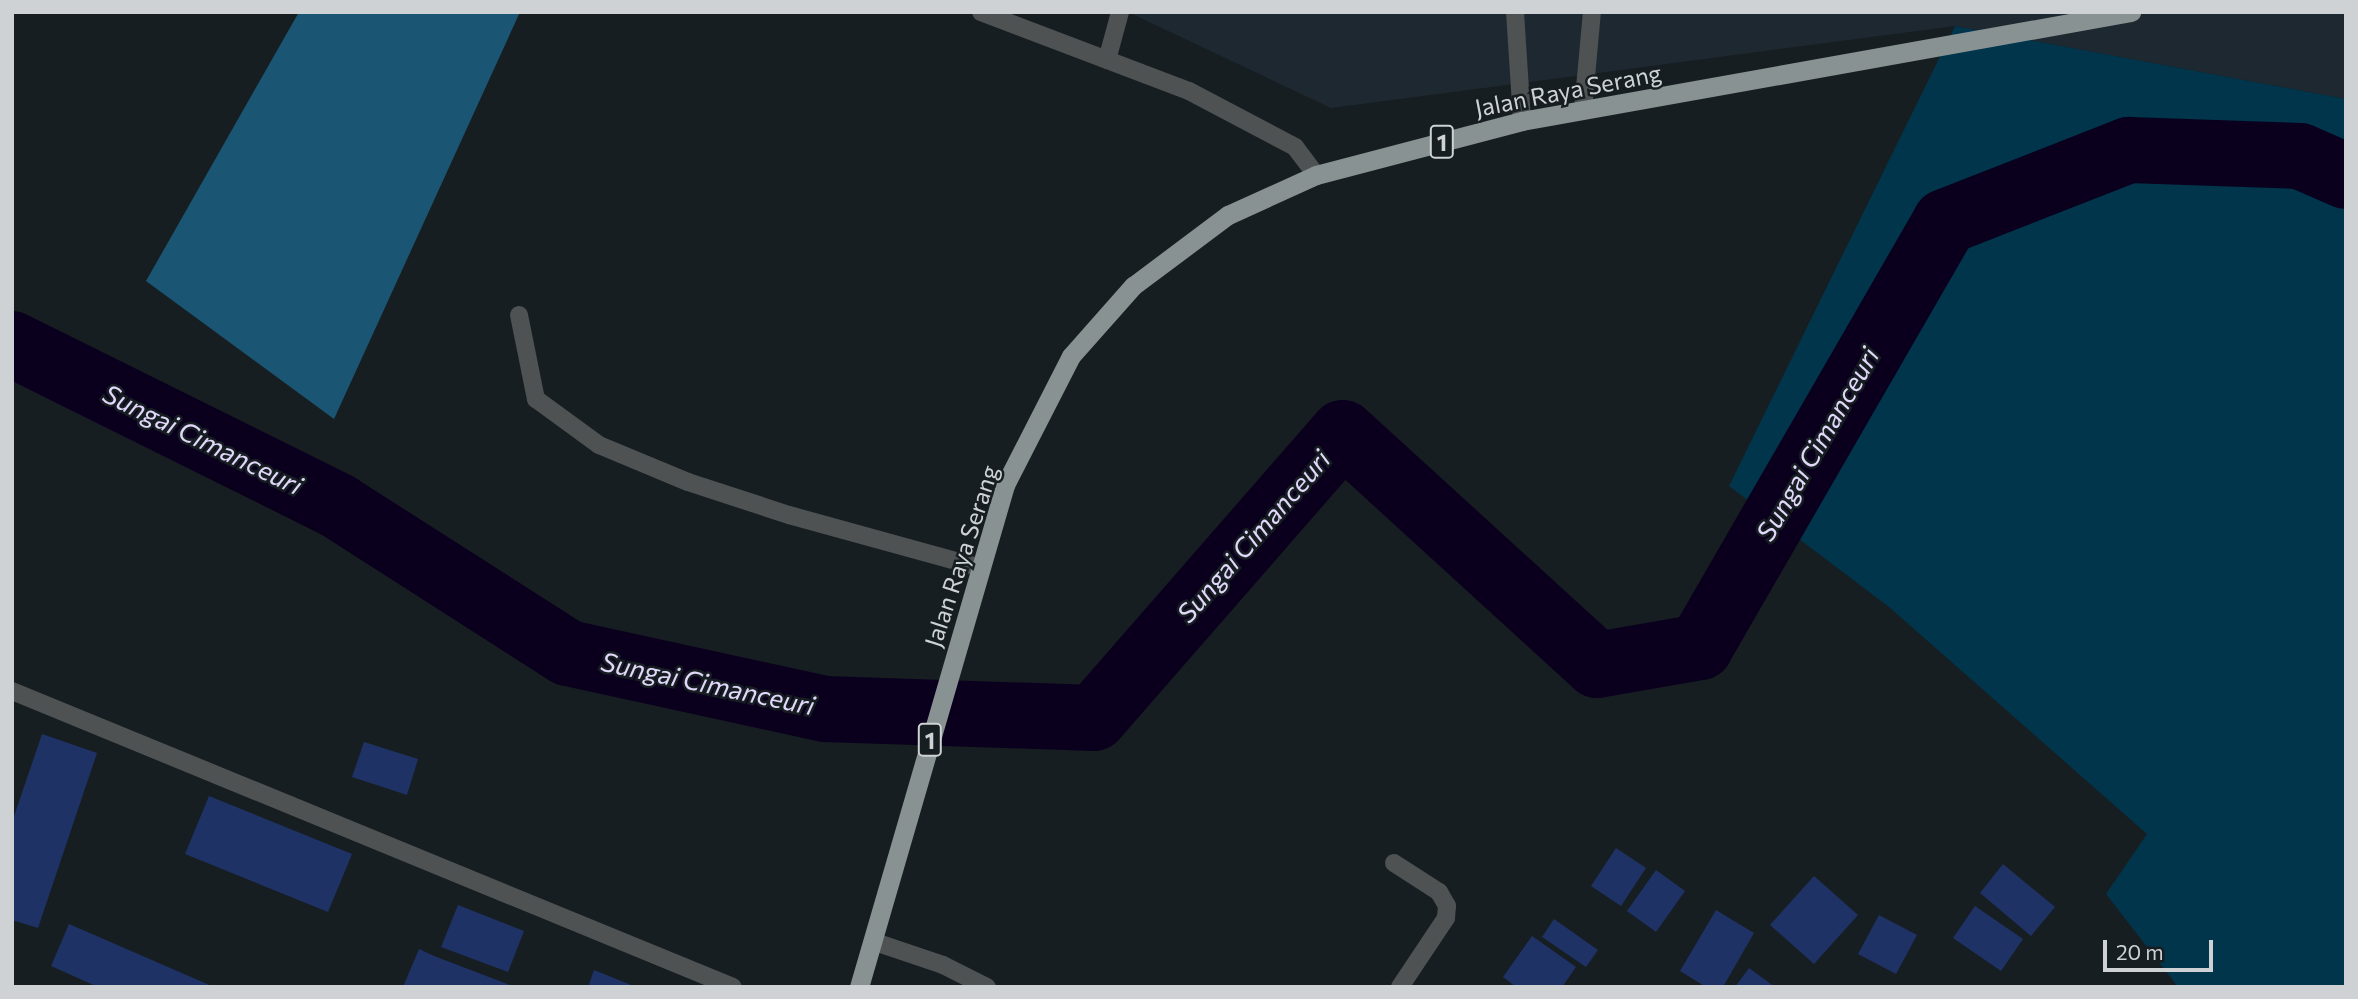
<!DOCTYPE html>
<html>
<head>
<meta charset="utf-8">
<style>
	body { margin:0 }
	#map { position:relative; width:2358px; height:999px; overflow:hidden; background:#171e22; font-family:Commissioner,sans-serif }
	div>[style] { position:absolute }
	.built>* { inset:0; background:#1d2830 }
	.green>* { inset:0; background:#01354b }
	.forest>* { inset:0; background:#1a5673 }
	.river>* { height:66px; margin:-33px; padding:0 33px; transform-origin:33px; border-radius:33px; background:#0a001d }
	.building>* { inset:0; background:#1e3266 }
	.service>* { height:18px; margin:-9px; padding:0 9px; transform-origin:9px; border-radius:9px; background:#4e5252 }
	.minor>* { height:18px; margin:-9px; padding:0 9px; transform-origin:9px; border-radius:9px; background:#4e5252 }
	.trunk>* { height:19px; margin:-9.5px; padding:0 9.5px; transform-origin:9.5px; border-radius:9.5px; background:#889292 }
	span { translate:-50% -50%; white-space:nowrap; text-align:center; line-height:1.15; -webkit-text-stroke:5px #171e22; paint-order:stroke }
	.shield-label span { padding:2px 5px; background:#171e22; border:2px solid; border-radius:5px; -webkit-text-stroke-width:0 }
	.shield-label { font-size:23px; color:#ced2d5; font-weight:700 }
	.street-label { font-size:24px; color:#ced2d5 }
	.water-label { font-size:26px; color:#e2d8fc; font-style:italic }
	.frame { position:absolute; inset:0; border:14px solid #ced2d5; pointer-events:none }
	.scale { position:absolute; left:2103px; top:940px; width:110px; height:32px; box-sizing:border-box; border:4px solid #ced2d5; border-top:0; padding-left:9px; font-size:21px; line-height:24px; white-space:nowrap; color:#ced2d5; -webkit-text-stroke:5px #171e22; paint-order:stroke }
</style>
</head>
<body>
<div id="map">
	<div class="built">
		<div style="clip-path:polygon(1128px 12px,2346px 12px,2346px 99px,1955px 26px,1331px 108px)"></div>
	</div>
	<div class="green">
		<div style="clip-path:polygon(1955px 26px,2346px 99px,2346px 987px,2178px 987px,2106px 894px,2147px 834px,1889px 607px,1729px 486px)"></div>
	</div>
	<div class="forest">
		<div style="clip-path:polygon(299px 12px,520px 12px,334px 419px,146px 281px)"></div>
	</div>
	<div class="river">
		<div style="left:12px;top:344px;width:364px;rotate:26.4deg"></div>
		<div style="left:338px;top:506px;width:273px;rotate:32.6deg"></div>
		<div style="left:568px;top:653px;width:263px;rotate:12.3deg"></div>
		<div style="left:825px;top:709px;width:269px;rotate:1.9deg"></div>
		<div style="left:1094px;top:718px;width:378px;rotate:-48.9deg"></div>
		<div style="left:1343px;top:433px;width:344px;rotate:42.4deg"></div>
		<div style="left:1597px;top:665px;width:105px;rotate:-9.9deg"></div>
		<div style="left:1700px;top:647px;width:491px;rotate:-60deg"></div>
		<div style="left:1945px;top:222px;width:198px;rotate:-21.4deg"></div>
		<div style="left:2129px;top:150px;width:171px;rotate:2deg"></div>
		<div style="left:2300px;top:156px;width:50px;rotate:23.5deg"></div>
	</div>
	<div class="building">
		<div style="clip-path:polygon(42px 734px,97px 753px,38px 928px,12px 920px,12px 822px)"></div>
		<div style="clip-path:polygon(364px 742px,418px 759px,407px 795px,352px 777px)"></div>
		<div style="clip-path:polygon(209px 796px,352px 854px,328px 912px,185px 854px)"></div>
		<div style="clip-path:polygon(1616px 848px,1646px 868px,1621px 906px,1591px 886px)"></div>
		<div style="clip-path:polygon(2003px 864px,2055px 907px,2031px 936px,1980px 893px)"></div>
		<div style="clip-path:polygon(1656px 870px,1685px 891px,1656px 932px,1627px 911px)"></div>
		<div style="clip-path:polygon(1814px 876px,1858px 915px,1814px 964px,1770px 925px)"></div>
		<div style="clip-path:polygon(458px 905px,524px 931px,508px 972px,441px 947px)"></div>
		<div style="clip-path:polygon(1975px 906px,2023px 939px,2001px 971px,1953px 938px)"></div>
		<div style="clip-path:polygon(1716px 910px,1754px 933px,1723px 987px,1706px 987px,1680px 971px)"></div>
		<div style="clip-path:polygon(1879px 915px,1917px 935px,1896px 974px,1858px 954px)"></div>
		<div style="clip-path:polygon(1554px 919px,1598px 950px,1586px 967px,1542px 937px)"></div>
		<div style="clip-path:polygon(69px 924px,214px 987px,98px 987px,51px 966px)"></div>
		<div style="clip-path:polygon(1532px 936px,1576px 967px,1562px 987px,1516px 987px,1503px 977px)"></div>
		<div style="clip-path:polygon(419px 949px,434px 956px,515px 987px,403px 987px)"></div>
		<div style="clip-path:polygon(1749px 968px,1775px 987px,1735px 987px)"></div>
		<div style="clip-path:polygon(594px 970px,636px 987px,588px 987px)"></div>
	</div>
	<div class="service">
		<div style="left:1515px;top:12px;width:109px;rotate:86.3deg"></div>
		<div style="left:1107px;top:60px;width:50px;rotate:-74.8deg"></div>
		<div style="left:1583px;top:110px;width:98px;rotate:-84.8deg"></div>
	</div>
	<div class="minor">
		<div style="left:981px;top:12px;width:222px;rotate:20.8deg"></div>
		<div style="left:1189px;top:91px;width:120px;rotate:27.8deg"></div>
		<div style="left:1295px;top:147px;width:35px;rotate:53deg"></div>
		<div style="left:519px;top:315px;width:86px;rotate:78.6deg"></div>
		<div style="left:536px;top:399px;width:78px;rotate:36.1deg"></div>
		<div style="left:599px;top:445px;width:96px;rotate:22.6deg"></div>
		<div style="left:688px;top:482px;width:106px;rotate:18.1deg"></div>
		<div style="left:789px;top:515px;width:199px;rotate:15.4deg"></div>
		<div style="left:12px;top:691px;width:779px;rotate:22.32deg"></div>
		<div style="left:1394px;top:863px;width:54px;rotate:32.8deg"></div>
		<div style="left:1439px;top:892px;width:16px;rotate:60deg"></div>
		<div style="left:1447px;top:906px;width:12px;rotate:95deg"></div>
		<div style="left:1446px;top:918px;width:83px;rotate:123.7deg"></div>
		<div style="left:875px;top:942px;width:72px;rotate:18.7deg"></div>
		<div style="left:943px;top:965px;width:49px;rotate:26.6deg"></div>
	</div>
	<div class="trunk">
		<div style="left:859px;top:987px;width:523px;rotate:-73.78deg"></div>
		<div style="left:1005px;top:485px;width:145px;rotate:-62.9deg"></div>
		<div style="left:1071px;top:356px;width:94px;rotate:-48.5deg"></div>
		<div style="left:1133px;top:286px;width:119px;rotate:-36.8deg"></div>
		<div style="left:1228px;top:215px;width:97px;rotate:-24.4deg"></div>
		<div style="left:1316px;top:175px;width:213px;rotate:-14.7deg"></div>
		<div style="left:1522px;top:121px;width:619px;rotate:-10.15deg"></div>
	</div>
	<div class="shield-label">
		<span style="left:1442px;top:142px">1</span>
		<span style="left:930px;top:740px">1</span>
	</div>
	<div class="street-label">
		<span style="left:1568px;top:90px;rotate:-11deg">Jalan Raya Serang</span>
		<span style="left:961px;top:556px;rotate:-72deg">Jalan Raya Serang</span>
	</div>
	<div class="water-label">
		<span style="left:203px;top:439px;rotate:26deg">Sungai Cimanceuri</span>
		<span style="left:1817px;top:444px;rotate:-60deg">Sungai Cimanceuri</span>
		<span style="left:1253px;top:536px;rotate:-49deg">Sungai Cimanceuri</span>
		<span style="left:708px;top:683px;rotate:12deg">Sungai Cimanceuri</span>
	</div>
	<div class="frame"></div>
	<div class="scale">20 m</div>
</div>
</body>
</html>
